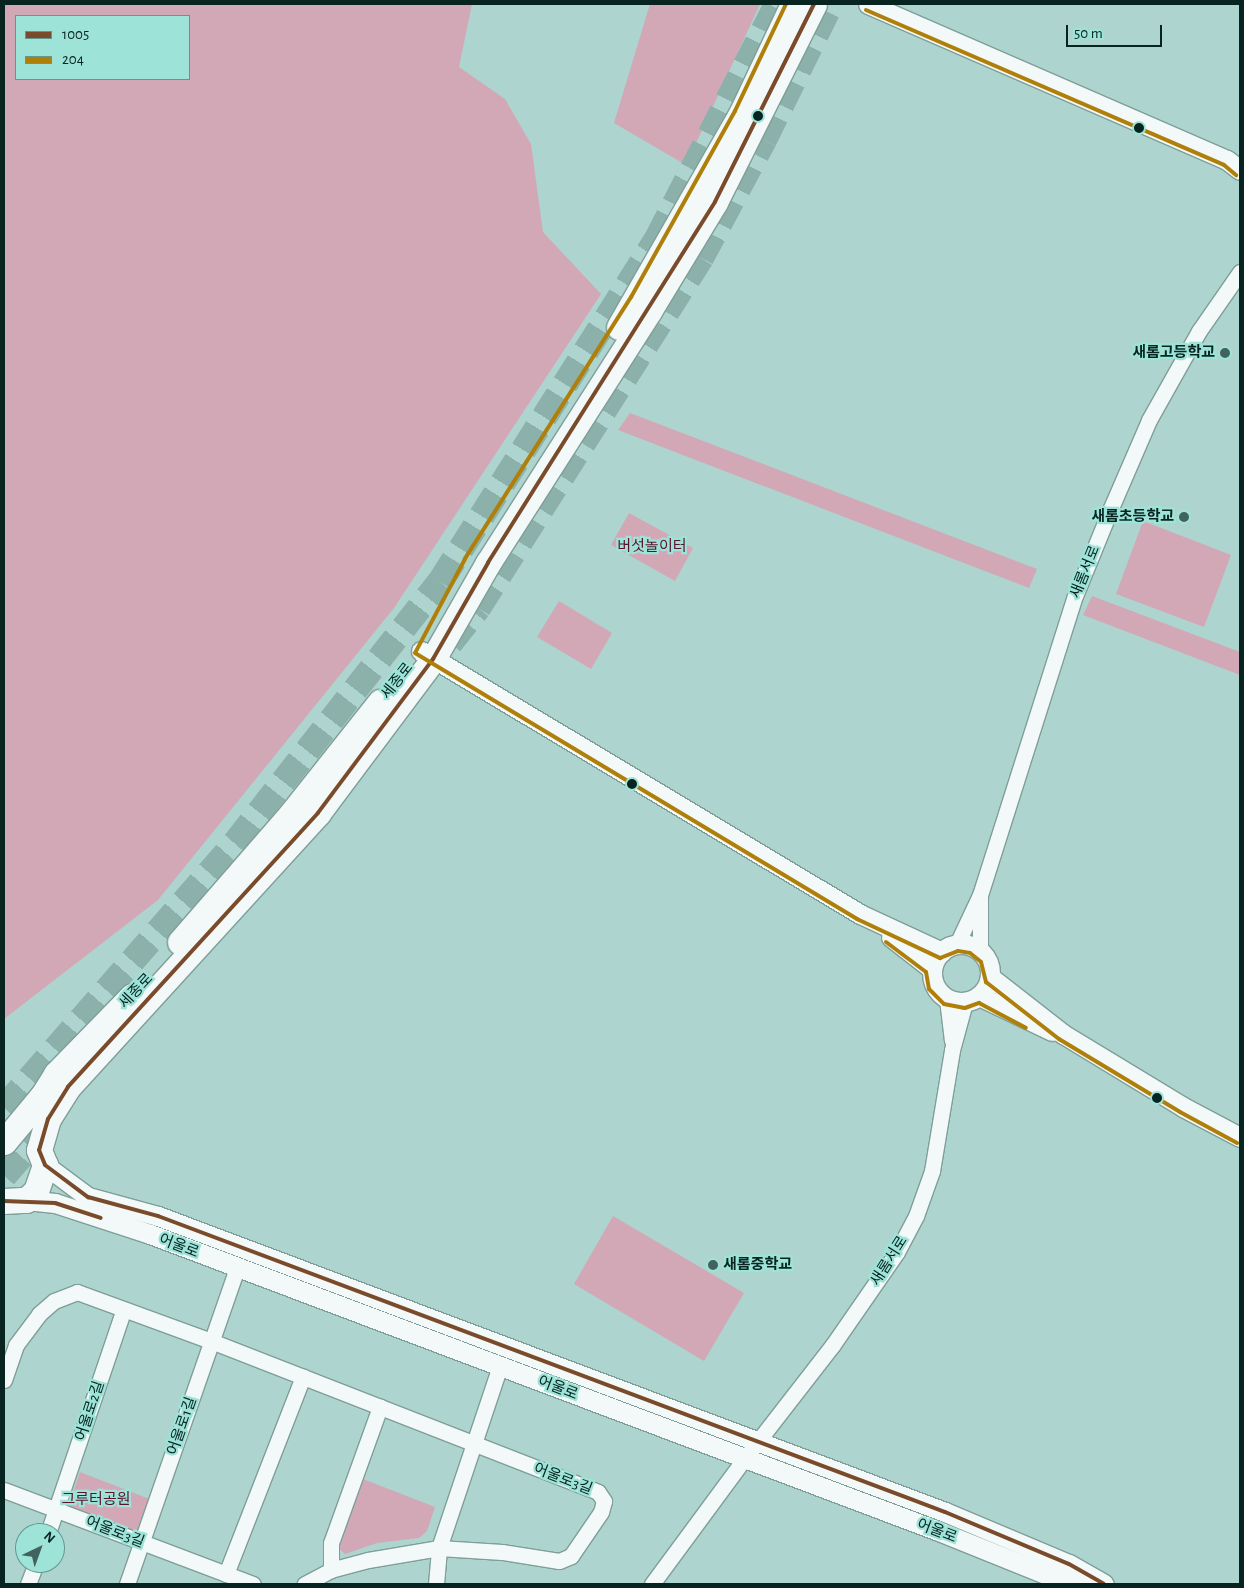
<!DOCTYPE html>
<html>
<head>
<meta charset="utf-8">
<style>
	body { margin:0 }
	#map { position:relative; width:1244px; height:1588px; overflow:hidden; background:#add4ce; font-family:"Alegreya Sans","Noto Sans KR",sans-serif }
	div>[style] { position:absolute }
	.green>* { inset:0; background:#d2a8b6 }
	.trunk-tunnel>* { height:26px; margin-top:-13px; transform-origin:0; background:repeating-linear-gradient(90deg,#8cb1ab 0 26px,transparent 0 39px) }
	.roads { filter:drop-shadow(1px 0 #7f9e99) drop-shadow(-1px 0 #7f9e99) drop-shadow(0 1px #7f9e99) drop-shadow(0 -1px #7f9e99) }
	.minor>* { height:15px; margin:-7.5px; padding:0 7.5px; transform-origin:7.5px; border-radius:7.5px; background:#f3f9f8 }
	.tertiary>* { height:19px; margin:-9.5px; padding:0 9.5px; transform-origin:9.5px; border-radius:9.5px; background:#f3f9f8 }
	.tertiary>.ring { margin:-9.5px; padding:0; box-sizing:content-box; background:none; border:19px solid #f3f9f8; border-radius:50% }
	.primary>* { height:25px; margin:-12.5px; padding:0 12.5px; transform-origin:12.5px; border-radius:12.5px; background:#f3f9f8 }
	.bus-1>* { height:4px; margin:-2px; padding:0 2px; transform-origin:2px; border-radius:2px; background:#7a4b2a }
	.bus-2>* { height:4px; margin:-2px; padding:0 2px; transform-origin:2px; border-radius:2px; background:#af7f0a }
	.dots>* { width:14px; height:14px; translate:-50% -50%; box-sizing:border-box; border:2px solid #9ee3d8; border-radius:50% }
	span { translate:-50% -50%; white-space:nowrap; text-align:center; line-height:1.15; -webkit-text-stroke:4.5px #9ee3d8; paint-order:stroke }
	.poi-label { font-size:15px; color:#072421; font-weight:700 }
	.right { translate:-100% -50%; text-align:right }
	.left { translate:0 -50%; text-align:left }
	.park-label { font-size:15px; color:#59142c }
	.street-label { font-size:15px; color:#072421 }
	.frame { position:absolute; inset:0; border:5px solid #072421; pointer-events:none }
	.legend { position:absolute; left:15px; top:15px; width:175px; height:65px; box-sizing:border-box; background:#9ee3d8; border:1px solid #62978f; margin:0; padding:6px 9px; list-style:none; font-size:15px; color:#072421 }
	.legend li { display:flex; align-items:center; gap:10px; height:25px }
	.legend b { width:25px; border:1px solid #62978f }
	.north { position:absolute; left:15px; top:1523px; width:50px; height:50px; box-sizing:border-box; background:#9ee3d8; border:1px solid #62978f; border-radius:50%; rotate:42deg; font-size:14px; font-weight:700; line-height:20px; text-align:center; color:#072421 }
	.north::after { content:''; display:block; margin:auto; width:18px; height:22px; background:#41625e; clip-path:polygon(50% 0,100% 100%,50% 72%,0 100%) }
	.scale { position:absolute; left:1066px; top:25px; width:96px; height:22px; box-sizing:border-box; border:2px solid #072421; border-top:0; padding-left:6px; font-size:15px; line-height:18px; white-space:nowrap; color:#072421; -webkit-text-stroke:4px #9ee3d8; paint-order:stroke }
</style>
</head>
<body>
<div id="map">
	<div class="green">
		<div style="clip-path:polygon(evenodd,4px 4px,472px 4px,459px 67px,505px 99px,531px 144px,543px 232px,601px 294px,394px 608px,158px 900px,4px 1019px,4px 4px,189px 16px,189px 79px,16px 79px,16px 16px,189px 16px)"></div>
		<div style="clip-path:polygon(650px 4px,760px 4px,686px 165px,614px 123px)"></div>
		<div style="clip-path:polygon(630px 413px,1037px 569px,1029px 588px,618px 430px)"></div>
		<div style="clip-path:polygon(629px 513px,693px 548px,675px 581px,611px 545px)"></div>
		<div style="clip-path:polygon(1143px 521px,1231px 555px,1204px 627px,1116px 594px)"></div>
		<div style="clip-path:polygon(1092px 596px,1240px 652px,1240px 675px,1083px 615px)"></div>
		<div style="clip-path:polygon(559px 601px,612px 633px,591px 669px,537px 637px)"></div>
		<div style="clip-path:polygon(613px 1216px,744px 1293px,704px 1361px,574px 1284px)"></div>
		<div style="clip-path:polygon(80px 1472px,152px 1500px,140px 1531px,134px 1536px,73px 1513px,69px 1504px)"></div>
		<div style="clip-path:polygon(363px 1479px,435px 1507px,427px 1531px,419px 1538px,377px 1543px,345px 1554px,337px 1547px)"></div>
	</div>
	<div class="trunk-tunnel">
		<div style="left:450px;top:643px;width:45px;rotate:-51.3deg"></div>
		<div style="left:478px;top:608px;width:415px;rotate:-57.5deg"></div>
		<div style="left:701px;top:258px;width:134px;rotate:-61.9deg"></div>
		<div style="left:764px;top:140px;width:152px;rotate:-63.8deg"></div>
		<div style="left:4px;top:1108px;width:352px;rotate:-48.9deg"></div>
		<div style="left:235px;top:843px;width:332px;rotate:-51.9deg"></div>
		<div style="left:440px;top:582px;width:406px;rotate:-57.7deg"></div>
		<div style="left:657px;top:239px;width:264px;rotate:-62.9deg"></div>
		<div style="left:4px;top:1176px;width:72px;rotate:-49deg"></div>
	</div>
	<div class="roads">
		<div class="minor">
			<div style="left:980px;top:899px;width:52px;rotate:90deg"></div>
			<div style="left:957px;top:944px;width:54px;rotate:-64.9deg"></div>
			<div style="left:980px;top:895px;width:314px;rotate:-72.4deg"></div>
			<div style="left:1075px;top:596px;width:95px;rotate:-67.8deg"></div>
			<div style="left:1111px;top:508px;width:96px;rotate:-66.6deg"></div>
			<div style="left:1149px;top:420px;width:102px;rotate:-60.7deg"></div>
			<div style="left:1199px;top:331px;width:72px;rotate:-55.2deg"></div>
			<div style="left:947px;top:999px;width:42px;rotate:83.2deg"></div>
			<div style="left:4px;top:1380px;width:37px;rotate:-71deg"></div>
			<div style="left:16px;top:1345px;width:39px;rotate:-53deg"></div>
			<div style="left:39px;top:1314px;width:20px;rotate:-41deg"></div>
			<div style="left:54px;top:1301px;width:25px;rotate:-21deg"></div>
			<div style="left:77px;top:1292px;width:143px;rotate:20.1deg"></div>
			<div style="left:211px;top:1341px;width:415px;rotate:21.3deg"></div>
			<div style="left:598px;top:1492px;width:11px;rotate:56deg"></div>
			<div style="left:604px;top:1501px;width:11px;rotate:105deg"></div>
			<div style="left:601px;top:1512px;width:53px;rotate:124.3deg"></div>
			<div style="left:571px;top:1556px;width:13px;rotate:157deg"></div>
			<div style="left:559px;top:1561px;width:58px;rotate:-171deg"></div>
			<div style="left:502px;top:1552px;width:63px;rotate:-176.4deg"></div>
			<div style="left:439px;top:1548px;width:72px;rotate:170.4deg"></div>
			<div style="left:368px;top:1560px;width:38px;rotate:165deg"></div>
			<div style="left:331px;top:1570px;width:30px;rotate:152deg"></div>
			<div style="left:4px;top:1490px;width:266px;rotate:20.7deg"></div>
			<div style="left:48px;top:1533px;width:234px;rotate:-71.3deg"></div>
			<div style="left:331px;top:1570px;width:27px;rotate:-90deg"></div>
			<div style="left:331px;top:1543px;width:145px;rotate:-70.2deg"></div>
			<div style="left:226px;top:1574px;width:212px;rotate:-68.7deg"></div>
			<div style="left:28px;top:1584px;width:22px;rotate:-69deg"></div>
			<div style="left:127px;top:1584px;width:335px;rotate:-70.8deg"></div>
			<div style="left:436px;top:1584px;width:36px;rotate:-85deg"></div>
			<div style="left:439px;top:1548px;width:192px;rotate:-71.5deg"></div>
			<div style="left:652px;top:1584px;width:157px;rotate:-53.6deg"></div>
			<div style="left:745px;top:1458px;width:142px;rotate:-52.2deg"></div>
			<div style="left:832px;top:1346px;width:114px;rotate:-55.3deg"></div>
			<div style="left:897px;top:1252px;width:41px;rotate:-62.2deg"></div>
			<div style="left:916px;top:1216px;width:48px;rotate:-70.4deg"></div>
			<div style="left:932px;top:1171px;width:123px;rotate:-80.6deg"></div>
			<div style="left:952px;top:1050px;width:50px;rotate:-74.8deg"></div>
		</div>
		<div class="tertiary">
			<div style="left:868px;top:4px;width:391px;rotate:23.5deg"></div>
			<div style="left:1227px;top:160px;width:16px;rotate:38deg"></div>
			<div style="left:421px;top:651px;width:512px;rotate:30.93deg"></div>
			<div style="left:860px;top:914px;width:90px;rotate:24.9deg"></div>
			<div style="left:891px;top:937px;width:52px;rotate:38deg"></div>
			<div class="ring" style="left:932px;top:944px;width:39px;height:39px"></div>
			<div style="left:990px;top:977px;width:93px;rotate:38deg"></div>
			<div style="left:1063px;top:1034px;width:140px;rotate:31.3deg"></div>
			<div style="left:1183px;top:1107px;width:64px;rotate:27.8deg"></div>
			<div style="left:979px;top:996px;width:81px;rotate:25.6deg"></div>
			<div style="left:45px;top:1165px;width:54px;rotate:36.7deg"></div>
			<div style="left:88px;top:1197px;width:73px;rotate:15.2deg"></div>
			<div style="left:158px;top:1216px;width:841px;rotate:20.61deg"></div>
			<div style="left:945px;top:1512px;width:134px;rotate:22.8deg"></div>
			<div style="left:1069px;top:1564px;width:40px;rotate:29.7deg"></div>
			<div style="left:26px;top:1200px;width:29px;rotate:6deg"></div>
			<div style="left:55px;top:1203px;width:100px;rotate:18.1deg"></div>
			<div style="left:150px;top:1234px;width:840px;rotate:20.64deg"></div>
			<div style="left:936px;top:1530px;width:137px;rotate:21.9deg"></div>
			<div style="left:1063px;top:1581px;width:25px;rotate:7deg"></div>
		</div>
		<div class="primary">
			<div style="left:619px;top:327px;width:245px;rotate:-60.2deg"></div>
			<div style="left:741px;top:114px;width:122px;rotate:-64.7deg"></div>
			<div style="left:180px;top:942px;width:171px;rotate:-49deg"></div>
			<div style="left:292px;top:813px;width:142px;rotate:-51.6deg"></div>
			<div style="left:4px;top:1142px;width:61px;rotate:-50.3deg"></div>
			<div style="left:43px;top:1095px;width:25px;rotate:-58deg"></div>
			<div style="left:56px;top:1074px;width:109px;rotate:-45.7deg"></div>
			<div style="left:4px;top:1201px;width:22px;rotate:-3deg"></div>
			<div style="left:26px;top:1200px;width:13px;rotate:-42deg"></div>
			<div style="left:36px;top:1191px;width:28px;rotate:-71deg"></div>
			<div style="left:45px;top:1165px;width:16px;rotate:-112deg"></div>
			<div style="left:39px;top:1150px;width:32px;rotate:-74deg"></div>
			<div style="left:48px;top:1119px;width:38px;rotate:-58deg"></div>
			<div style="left:68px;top:1087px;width:371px;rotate:-47.6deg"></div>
			<div style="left:318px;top:813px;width:192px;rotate:-53.2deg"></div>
			<div style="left:433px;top:659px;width:111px;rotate:-60.2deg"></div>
			<div style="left:488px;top:563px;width:299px;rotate:-57.4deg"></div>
			<div style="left:649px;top:311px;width:127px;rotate:-58.8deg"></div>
			<div style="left:715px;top:202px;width:221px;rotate:-63.4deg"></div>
		</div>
	</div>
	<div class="bus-1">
		<div style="left:814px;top:4px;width:221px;rotate:116.6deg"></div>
		<div style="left:715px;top:202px;width:426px;rotate:122.2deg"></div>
		<div style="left:488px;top:563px;width:111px;rotate:119.8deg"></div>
		<div style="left:433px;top:659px;width:192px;rotate:126.8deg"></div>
		<div style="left:318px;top:813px;width:371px;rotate:132.4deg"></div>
		<div style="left:68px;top:1087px;width:38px;rotate:122deg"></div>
		<div style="left:48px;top:1119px;width:32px;rotate:106deg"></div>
		<div style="left:39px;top:1150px;width:16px;rotate:68deg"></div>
		<div style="left:45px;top:1165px;width:54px;rotate:36.7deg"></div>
		<div style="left:88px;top:1197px;width:73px;rotate:15.2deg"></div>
		<div style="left:158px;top:1216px;width:841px;rotate:20.61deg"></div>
		<div style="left:945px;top:1512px;width:134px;rotate:22.8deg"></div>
		<div style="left:1069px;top:1564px;width:40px;rotate:29.7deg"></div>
		<div style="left:4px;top:1201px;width:51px;rotate:2.2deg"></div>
		<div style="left:55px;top:1203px;width:48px;rotate:18.1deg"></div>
	</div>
	<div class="bus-2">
		<div style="left:786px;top:4px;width:119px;rotate:115.5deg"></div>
		<div style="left:735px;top:111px;width:213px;rotate:119.2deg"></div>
		<div style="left:631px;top:297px;width:310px;rotate:122.4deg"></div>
		<div style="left:465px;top:559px;width:106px;rotate:118deg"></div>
		<div style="left:415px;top:653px;width:516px;rotate:31.04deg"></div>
		<div style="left:857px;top:919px;width:92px;rotate:25.2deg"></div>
		<div style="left:940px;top:958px;width:19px;rotate:-21deg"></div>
		<div style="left:958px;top:951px;width:12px;rotate:9deg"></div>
		<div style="left:970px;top:953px;width:14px;rotate:39deg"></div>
		<div style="left:981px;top:962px;width:21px;rotate:76deg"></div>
		<div style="left:986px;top:982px;width:93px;rotate:38deg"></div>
		<div style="left:1059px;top:1039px;width:141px;rotate:31.1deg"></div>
		<div style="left:1180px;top:1112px;width:65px;rotate:28.5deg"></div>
		<div style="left:866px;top:10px;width:390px;rotate:23.4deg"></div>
		<div style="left:1224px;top:165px;width:16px;rotate:40deg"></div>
		<div style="left:886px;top:942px;width:50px;rotate:36.9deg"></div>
		<div style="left:926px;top:972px;width:17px;rotate:80deg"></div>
		<div style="left:929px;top:989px;width:21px;rotate:45deg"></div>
		<div style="left:944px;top:1004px;width:21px;rotate:11deg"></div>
		<div style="left:965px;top:1008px;width:15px;rotate:-20deg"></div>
		<div style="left:979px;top:1003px;width:53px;rotate:28deg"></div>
	</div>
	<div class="dots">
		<div style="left:758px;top:116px;background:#072421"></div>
		<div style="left:1139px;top:128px;background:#072421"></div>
		<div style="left:1225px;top:353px;background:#41625e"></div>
		<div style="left:1184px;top:517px;background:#41625e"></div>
		<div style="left:632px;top:784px;background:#072421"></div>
		<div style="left:1157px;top:1098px;background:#072421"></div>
		<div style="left:713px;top:1265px;background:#41625e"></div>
	</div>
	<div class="poi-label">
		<span class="right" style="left:1215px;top:353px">새롬고등학교</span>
		<span class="right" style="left:1174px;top:517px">새롬초등학교</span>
		<span class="left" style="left:723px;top:1265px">새롬중학교</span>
	</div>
	<div class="park-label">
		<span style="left:652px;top:547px">버섯놀이터</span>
		<span style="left:96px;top:1500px">그루터공원</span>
	</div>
	<div class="street-label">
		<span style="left:1085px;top:572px;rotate:-68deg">새롬서로</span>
		<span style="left:397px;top:681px;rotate:-52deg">세종로</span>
		<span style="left:136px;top:991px;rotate:-47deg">세종로</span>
		<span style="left:179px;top:1246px;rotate:21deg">어울로</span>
		<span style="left:889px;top:1261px;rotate:-58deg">새롬서로</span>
		<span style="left:558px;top:1388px;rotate:21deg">어울로</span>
		<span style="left:90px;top:1411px;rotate:-72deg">어울로2길</span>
		<span style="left:182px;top:1426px;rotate:-71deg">어울로1길</span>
		<span style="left:563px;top:1479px;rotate:21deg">어울로3길</span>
		<span style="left:937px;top:1531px;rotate:21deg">어울로</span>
		<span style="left:115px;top:1532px;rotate:21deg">어울로3길</span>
	</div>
	<div class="frame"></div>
	<ul class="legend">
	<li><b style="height:6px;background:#7a4b2a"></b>1005</li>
	<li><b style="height:6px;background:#af7f0a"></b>204</li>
	</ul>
	<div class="north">N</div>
	<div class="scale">50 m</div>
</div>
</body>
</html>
